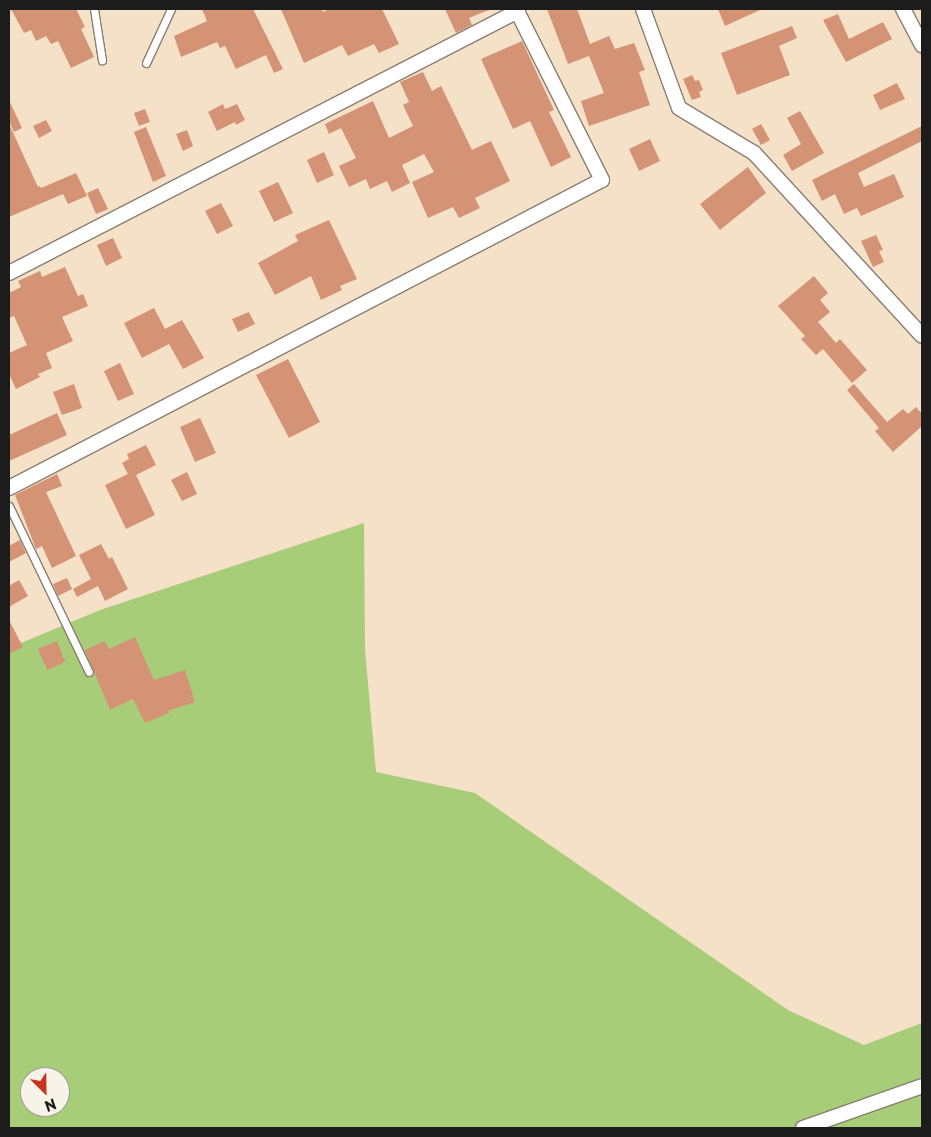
<!DOCTYPE html>
<html>
<head>
<meta charset="utf-8">
<style>
	body { margin:0 }
	#map { position:relative; width:931px; height:1137px; overflow:hidden; background:#f5e0c8; font-family:"Playpen Sans",sans-serif }
	div>[style] { position:absolute }
	.green>* { inset:0; background:#a7cd78 }
	.building>* { inset:0; background:#d59375 }
	.roads { filter:drop-shadow(1px 0 #887e72) drop-shadow(-1px 0 #887e72) drop-shadow(0 1px #887e72) drop-shadow(0 -1px #887e72) }
	.lane>* { height:7px; margin:-3.5px; padding:0 3.5px; transform-origin:3.5px; border-radius:3.5px; background:#fff }
	.street>* { height:14px; margin:-7px; padding:0 7px; transform-origin:7px; border-radius:7px; background:#fff }
	span { translate:-50% -50%; white-space:nowrap; text-align:center; line-height:1.15; -webkit-text-stroke:4px #f7f3e8; paint-order:stroke }
	.frame { position:absolute; inset:0; border:10px solid #1c1c1c; pointer-events:none }
	.north { position:absolute; left:20px; top:1067px; width:50px; height:50px; box-sizing:border-box; background:#f7f3e8; border:1px solid #9f9d96; border-radius:50%; rotate:157deg; font-size:14px; font-weight:700; line-height:20px; text-align:center; color:#1c1c1c }
	.north::after { content:''; display:block; margin:auto; width:18px; height:22px; background:#c8321e; clip-path:polygon(50% 0,100% 100%,50% 72%,0 100%) }
</style>
</head>
<body>
<div id="map">
	<div class="green">
		<div style="clip-path:polygon(evenodd,364px 523px,365px 650px,376px 772px,475px 793px,788px 1010px,864px 1045px,922px 1023px,922px 1128px,9px 1128px,9px 648px,100px 610px,364px 523px,30px 1077px,60px 1077px,60px 1107px,30px 1107px,30px 1077px)"></div>
	</div>
	<div class="building">
		<div style="clip-path:polygon(11px 9px,76px 9px,85px 27px,81px 29px,94px 57px,71px 68px,58px 41px,51px 44px,46px 36px,36px 41px,31px 30px,24px 33px)"></div>
		<div style="clip-path:polygon(202px 9px,253px 9px,283px 69px,274px 73px,266px 55px,236px 69px,225px 46px,220px 48px,217px 42px,181px 57px,174px 36px,207px 21px)"></div>
		<div style="clip-path:polygon(281px 9px,322px 9px,323px 12px,330px 9px,382px 9px,399px 44px,379px 53px,374px 44px,348px 56px,342px 45px,304px 63px)"></div>
		<div style="clip-path:polygon(445px 9px,491px 9px,469px 18px,472px 25px,456px 33px)"></div>
		<div style="clip-path:polygon(547px 9px,577px 9px,590px 44px,609px 36px,615px 49px,634px 43px,645px 70px,639px 72px,650px 105px,589px 126px,581px 101px,604px 93px,589px 56px,568px 64px)"></div>
		<div style="clip-path:polygon(718px 9px,760px 9px,760px 10px,725px 26px)"></div>
		<div style="clip-path:polygon(838px 14px,849px 39px,883px 22px,892px 39px,846px 62px,823px 20px)"></div>
		<div style="clip-path:polygon(792px 26px,797px 38px,779px 46px,790px 75px,737px 95px,721px 53px)"></div>
		<div style="clip-path:polygon(522px 41px,554px 110px,549px 112px,571px 157px,551px 167px,530px 121px,513px 129px,481px 59px)"></div>
		<div style="clip-path:polygon(423px 72px,432px 91px,441px 86px,472px 150px,491px 141px,510px 181px,475px 198px,480px 208px,459px 218px,453px 207px,428px 218px,412px 182px,434px 172px,424px 154px,402px 165px,410px 183px,392px 192px,387px 181px,370px 189px,366px 179px,349px 187px,339px 166px,356px 158px,341px 128px,329px 134px,325px 124px,373px 101px,389px 138px,413px 126px,403px 105px,409px 102px,400px 82px)"></div>
		<div style="clip-path:polygon(692px 75px,695px 81px,699px 80px,703px 90px,699px 92px,701px 97px,692px 100px,683px 79px)"></div>
		<div style="clip-path:polygon(897px 83px,905px 99px,880px 110px,873px 95px)"></div>
		<div style="clip-path:polygon(9px 100px,22px 128px,14px 132px,9px 121px)"></div>
		<div style="clip-path:polygon(223px 104px,225px 109px,237px 104px,245px 120px,236px 125px,235px 122px,217px 131px,208px 112px)"></div>
		<div style="clip-path:polygon(145px 109px,150px 122px,139px 126px,134px 113px)"></div>
		<div style="clip-path:polygon(800px 111px,824px 153px,792px 171px,783px 155px,801px 144px,787px 118px)"></div>
		<div style="clip-path:polygon(46px 120px,52px 131px,39px 138px,33px 126px)"></div>
		<div style="clip-path:polygon(9px 124px,38px 187px,40px 186px,41px 188px,76px 173px,87px 196px,68px 204px,63px 194px,9px 217px)"></div>
		<div style="clip-path:polygon(761px 124px,770px 140px,761px 145px,752px 129px)"></div>
		<div style="clip-path:polygon(922px 126px,922px 141px,858px 173px,864px 187px,894px 174px,904px 197px,861px 216px,857px 208px,844px 214px,835px 194px,822px 201px,812px 180px)"></div>
		<div style="clip-path:polygon(146px 127px,166px 176px,153px 182px,134px 132px)"></div>
		<div style="clip-path:polygon(187px 130px,193px 146px,183px 151px,176px 134px)"></div>
		<div style="clip-path:polygon(650px 139px,660px 161px,639px 171px,629px 149px)"></div>
		<div style="clip-path:polygon(324px 152px,334px 175px,317px 183px,307px 160px)"></div>
		<div style="clip-path:polygon(748px 167px,766px 193px,720px 230px,700px 204px)"></div>
		<div style="clip-path:polygon(278px 182px,293px 213px,274px 222px,259px 191px)"></div>
		<div style="clip-path:polygon(98px 188px,108px 209px,96px 214px,87px 193px)"></div>
		<div style="clip-path:polygon(221px 203px,233px 226px,217px 234px,205px 211px)"></div>
		<div style="clip-path:polygon(329px 220px,357px 279px,340px 286px,342px 290px,321px 300px,311px 276px,275px 295px,258px 263px,298px 241px,295px 235px)"></div>
		<div style="clip-path:polygon(876px 235px,883px 250px,879px 251px,884px 262px,873px 267px,861px 241px)"></div>
		<div style="clip-path:polygon(113px 238px,122px 258px,106px 266px,97px 245px)"></div>
		<div style="clip-path:polygon(65px 267px,78px 296px,83px 294px,88px 306px,62px 317px,73px 341px,46px 353px,52px 368px,38px 374px,40px 377px,16px 389px,9px 374px,9px 353px,27px 345px,14px 316px,9px 318px,9px 293px,21px 287px,18px 281px,40px 271px,42px 277px)"></div>
		<div style="clip-path:polygon(814px 276px,828px 293px,820px 300px,830px 312px,818px 322px,836px 343px,840px 339px,867px 370px,852px 383px,823px 349px,816px 355px,801px 339px,805px 336px,778px 306px)"></div>
		<div style="clip-path:polygon(154px 308px,165px 329px,182px 320px,204px 358px,183px 369px,169px 344px,142px 358px,124px 323px)"></div>
		<div style="clip-path:polygon(249px 312px,255px 324px,238px 332px,232px 319px)"></div>
		<div style="clip-path:polygon(288px 359px,320px 422px,289px 438px,256px 375px)"></div>
		<div style="clip-path:polygon(120px 363px,134px 394px,118px 401px,104px 371px)"></div>
		<div style="clip-path:polygon(74px 384px,82px 408px,62px 415px,53px 392px)"></div>
		<div style="clip-path:polygon(854px 384px,887px 422px,903px 409px,908px 414px,916px 407px,922px 414px,922px 426px,893px 452px,875px 431px,879px 428px,847px 390px)"></div>
		<div style="clip-path:polygon(57px 413px,67px 435px,9px 461px,9px 435px)"></div>
		<div style="clip-path:polygon(200px 418px,216px 453px,195px 462px,180px 427px)"></div>
		<div style="clip-path:polygon(146px 445px,156px 465px,136px 475px,155px 515px,126px 529px,105px 485px,128px 474px,122px 463px,129px 459px,127px 454px)"></div>
		<div style="clip-path:polygon(187px 472px,197px 494px,182px 501px,171px 480px)"></div>
		<div style="clip-path:polygon(57px 474px,62px 486px,46px 492px,76px 556px,52px 568px,42px 546px,36px 549px,15px 495px)"></div>
		<div style="clip-path:polygon(20px 540px,26px 553px,9px 562px,9px 546px)"></div>
		<div style="clip-path:polygon(101px 544px,109px 559px,112px 557px,128px 589px,105px 601px,98px 586px,77px 597px,73px 589px,91px 579px,79px 555px)"></div>
		<div style="clip-path:polygon(67px 578px,72px 589px,58px 596px,53px 584px)"></div>
		<div style="clip-path:polygon(19px 580px,28px 596px,9px 607px,9px 586px)"></div>
		<div style="clip-path:polygon(9px 620px,23px 647px,9px 654px)"></div>
		<div style="clip-path:polygon(135px 637px,154px 680px,185px 670px,195px 702px,168px 711px,169px 713px,145px 723px,133px 699px,110px 710px,85px 650px,105px 641px,109px 649px)"></div>
		<div style="clip-path:polygon(57px 641px,65px 662px,47px 670px,38px 649px)"></div>
	</div>
	<div class="roads">
		<div class="lane">
			<div style="left:94px;top:9px;width:52px;rotate:81.1deg"></div>
			<div style="left:146px;top:63px;width:60px;rotate:-65.2deg"></div>
			<div style="left:9px;top:506px;width:184px;rotate:64.3deg"></div>
		</div>
		<div class="street">
			<div style="left:643px;top:9px;width:105px;rotate:70deg"></div>
			<div style="left:679px;top:108px;width:87px;rotate:31deg"></div>
			<div style="left:754px;top:153px;width:248px;rotate:47.4deg"></div>
			<div style="left:903px;top:9px;width:41px;rotate:62.2deg"></div>
			<div style="left:9px;top:273px;width:572px;rotate:-27.24deg"></div>
			<div style="left:9px;top:488px;width:668px;rotate:-27.45deg"></div>
			<div style="left:602px;top:180px;width:191px;rotate:-116.7deg"></div>
			<div style="left:803px;top:1128px;width:126px;rotate:-19.4deg"></div>
		</div>
	</div>
	<div class="frame"></div>
	<div class="north">N</div>
</div>
</body>
</html>
